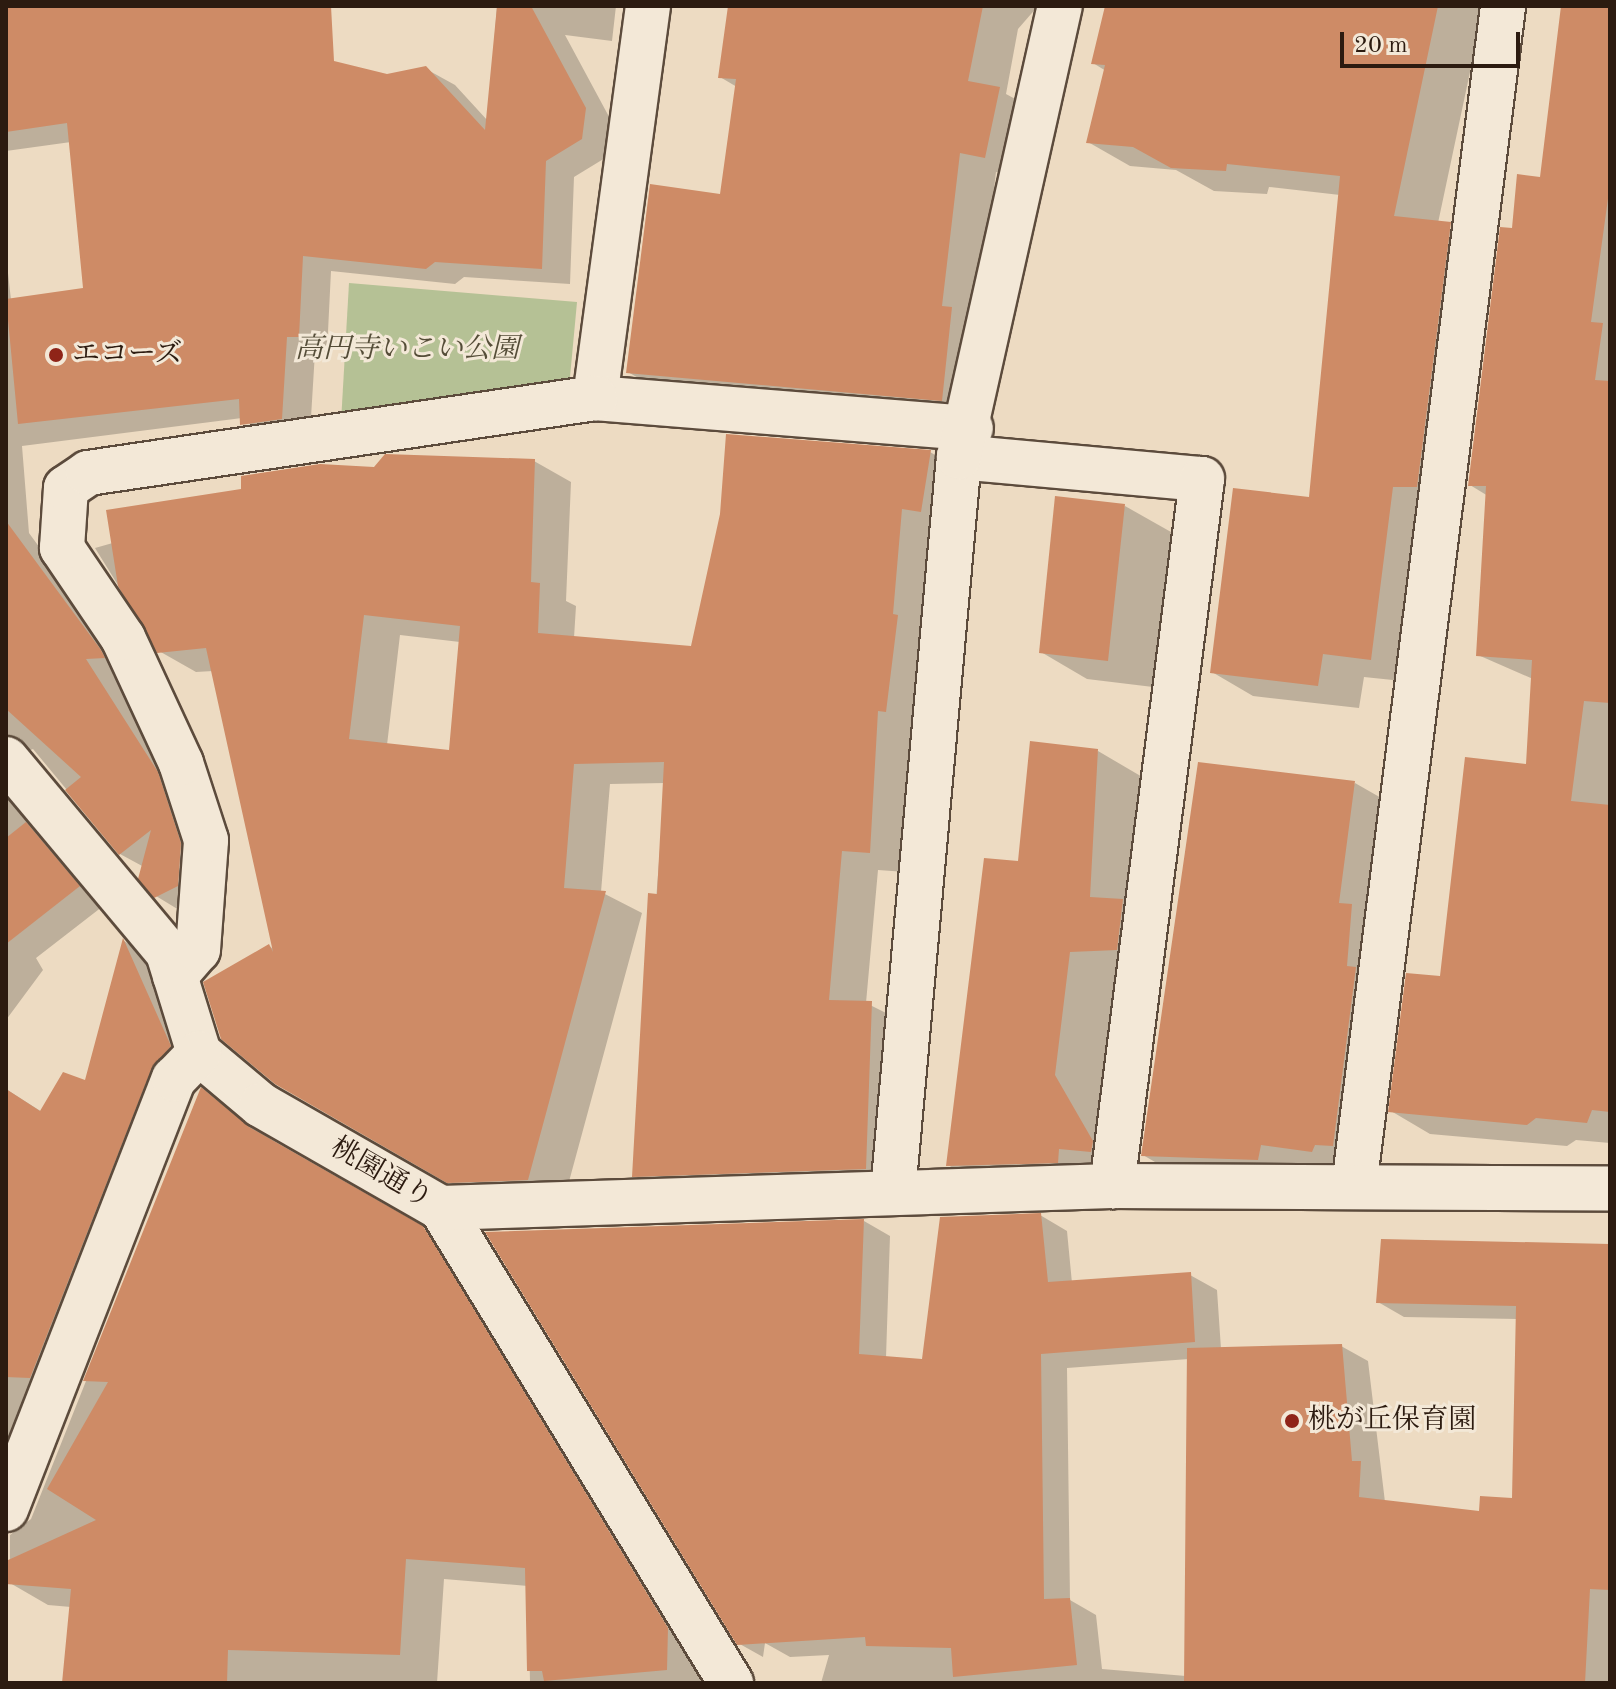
<!DOCTYPE html>
<html>
<head>
<meta charset="utf-8">
<style>
	body { margin:0 }
	#map { position:relative; width:1616px; height:1689px; overflow:hidden; background:#eddbc2; font-family:"Old Standard TT","Noto Serif JP",serif }
	div>[style] { position:absolute }
	.green>* { inset:0; background:#b5c195 }
	.shadow>* { inset:0; background:#0003 }
	.building>* { inset:0; background:#ce8b66 }
	.roads { filter:drop-shadow(2px 0 #5c4b3c) drop-shadow(-2px 0 #5c4b3c) drop-shadow(0 2px #5c4b3c) drop-shadow(0 -2px #5c4b3c) }
	.street>* { height:44px; margin:-22px; padding:0 22px; transform-origin:22px; border-radius:22px; background:#f3e8d7 }
	.dots>* { width:22px; height:22px; translate:-50% -50%; box-sizing:border-box; border:4px solid #f3e8d7; border-radius:50% }
	span { translate:-50% -50%; white-space:nowrap; text-align:center; line-height:1.15; -webkit-text-stroke:6px #f3e8d7; paint-order:stroke }
	.park-label { font-size:28px; color:#554d38; font-style:italic }
	.poi-label { font-size:28px; color:#2c1b10 }
	.left { translate:0 -50%; text-align:left }
	.street-label { font-size:28px; color:#2c1b10 }
	.frame { position:absolute; inset:0; border:8px solid #2c1b10; pointer-events:none }
	.scale { position:absolute; left:1340px; top:32px; width:180px; height:36px; box-sizing:border-box; border:4px solid #2c1b10; border-top:0; padding-left:10px; font-size:24px; line-height:28px; white-space:nowrap; color:#2c1b10; -webkit-text-stroke:6px #f3e8d7; paint-order:stroke }
</style>
</head>
<body>
<div id="map">
	<div class="green">
		<div style="clip-path:polygon(349px 283px,577px 302px,570px 377px,557px 391px,341px 422px)"></div>
	</div>
	<div class="shadow">
		<div style="clip-path:polygon(6px 6px,303px 6px,309px 158px,387px 76px,426px 69px,455px 85px,488px 121px,497px 6px,616px 6px,612px 41px,565px 35px,614px 126px,610px 155px,574px 177px,570px 284px,464px 277px,455px 284px,331px 271px,327px 352px,315px 352px,310px 434px,270px 440px,242px 418px,22px 446px,29px 533px,131px 673px,113px 675px,186px 790px,184px 913px,156px 896px,144px 867px,120px 854px,33px 749px,19px 755px,107px 903px,36px 958px,43px 970px,6px 1020px,6px 255px,11px 300px,85px 290px,71px 142px,6px 151px)"></div>
		<div style="clip-path:polygon(730px 6px,1038px 6px,1018px 29px,1006px 94px,1035px 110px,1021px 177px,996px 172px,978px 325px,978px 420px,664px 393px,628px 372px,722px 197px,737px 87px,720px 77px)"></div>
		<div style="clip-path:polygon(1107px 6px,1484px 6px,1438px 223px,1491px 248px,1412px 682px,1364px 677px,1359px 708px,1253px 696px,1212px 672px,1310px 499px,1340px 195px,1269px 187px,1267px 194px,1214px 191px,1176px 170px,1130px 166px,1088px 142px,1106px 71px,1093px 63px)"></div>
		<div style="clip-path:polygon(1563px 6px,1610px 6px,1610px 1143px,1576px 1140px,1567px 1146px,1430px 1134px,1391px 1111px,1528px 766px,1533px 679px,1478px 655px,1488px 496px,1470px 485px,1513px 230px,1542px 179px)"></div>
		<div style="clip-path:polygon(evenodd,930px 452px,966px 473px,906px 872px,878px 870px,866px 1003px,908px 1024px,902px 1189px,671px 1196px,635px 1176px,665px 783px,610px 784px,601px 892px,642px 913px,564px 1200px,486px 1203px,277px 1083px,269px 946px,275px 950px,213px 671px,196px 672px,159px 651px,95px 548px,375px 469px,534px 461px,571px 482px,566px 601px,576px 606px,574px 638px,693px 648px,930px 452px,400px 635px,460px 642px,451px 752px,387px 745px,400px 635px)"></div>
		<div style="clip-path:polygon(1125px 506px,1171px 532px,1153px 687px,1087px 679px,1041px 652px)"></div>
		<div style="clip-path:polygon(1098px 751px,1144px 778px,1137px 909px,1169px 927px,1163px 975px,1116px 978px,1101px 1103px,1138px 1169px,994px 1192px,948px 1165px,1019px 864px)"></div>
		<div style="clip-path:polygon(1355px 783px,1390px 803px,1348px 1172px,1296px 1164px,1294px 1180px,1179px 1176px,1143px 1155px)"></div>
		<div style="clip-path:polygon(124px 941px,151px 957px,198px 1063px,6px 1505px,6px 1089px,42px 1112px,87px 1083px)"></div>
		<div style="clip-path:polygon(202px 1090px,286px 1150px,461px 1251px,705px 1651px,705px 1683px,530px 1683px,528px 1586px,444px 1579px,437px 1683px,64px 1683px,71px 1607px,48px 1605px,10px 1583px,10px 1535px,31px 1519px)"></div>
		<div style="clip-path:polygon(evenodd,1040px 1215px,1067px 1231px,1072px 1283px,1190px 1275px,1217px 1290px,1221px 1349px,1341px 1346px,1368px 1361px,1385px 1502px,1481px 1513px,1514px 1500px,1517px 1319px,1404px 1317px,1378px 1302px,1610px 1246px,1610px 1683px,821px 1683px,829px 1655px,790px 1657px,765px 1643px,763px 1657px,738px 1643px,864px 1221px,890px 1236px,886px 1358px,924px 1361px,1040px 1215px,1189px 1359px,1186px 1676px,1102px 1669px,1096px 1615px,1070px 1600px,1067px 1368px,1189px 1359px)"></div>
	</div>
	<div class="building">
		<div style="clip-path:polygon(6px 6px,331px 6px,334px 61px,387px 74px,426px 66px,485px 130px,497px 6px,531px 6px,586px 108px,582px 139px,546px 161px,542px 269px,435px 262px,426px 269px,303px 256px,299px 337px,287px 337px,282px 419px,240px 425px,239px 399px,18px 424px,6px 299px,83px 288px,67px 123px,6px 132px)"></div>
		<div style="clip-path:polygon(728px 6px,983px 6px,968px 81px,1000px 87px,985px 158px,960px 153px,942px 306px,952px 307px,942px 401px,626px 373px,650px 184px,720px 194px,736px 79px,718px 78px)"></div>
		<div style="clip-path:polygon(1105px 6px,1438px 6px,1394px 216px,1451px 222px,1417px 487px,1393px 487px,1371px 660px,1323px 654px,1318px 686px,1210px 673px,1233px 488px,1309px 497px,1340px 176px,1227px 164px,1226px 171px,1171px 168px,1133px 147px,1086px 143px,1105px 65px,1091px 64px)"></div>
		<div style="clip-path:polygon(1561px 6px,1610px 6px,1610px 184px,1591px 322px,1603px 323px,1595px 380px,1610px 381px,1610px 703px,1584px 701px,1571px 801px,1610px 805px,1610px 1112px,1592px 1110px,1587px 1123px,1536px 1118px,1527px 1125px,1388px 1112px,1406px 973px,1440px 976px,1465px 757px,1526px 764px,1532px 660px,1476px 656px,1486px 486px,1468px 486px,1500px 227px,1512px 228px,1517px 174px,1540px 177px)"></div>
		<div style="clip-path:polygon(evenodd,726px 434px,931px 450px,921px 512px,902px 509px,893px 614px,898px 615px,886px 712px,878px 711px,870px 853px,842px 851px,829px 1000px,872px 1001px,866px 1169px,632px 1177px,648px 893px,657px 894px,664px 762px,574px 764px,564px 888px,606px 891px,528px 1180px,447px 1183px,275px 1084px,221px 1039px,203px 982px,269px 944px,273px 952px,206px 648px,157px 653px,118px 586px,106px 510px,241px 489px,241px 476px,320px 464px,374px 467px,385px 454px,535px 459px,531px 582px,540px 583px,538px 633px,691px 646px,720px 514px,726px 434px,364px 615px,460px 626px,449px 750px,349px 739px,364px 615px)"></div>
		<div style="clip-path:polygon(1055px 496px,1125px 504px,1108px 661px,1039px 653px)"></div>
		<div style="clip-path:polygon(6px 521px,101px 650px,105px 658px,86px 659px,158px 772px,181px 843px,178px 886px,154px 898px,138px 879px,151px 830px,119px 855px,65px 790px,81px 777px,6px 709px)"></div>
		<div style="clip-path:polygon(1030px 741px,1098px 749px,1090px 897px,1123px 899px,1117px 950px,1070px 952px,1055px 1075px,1093px 1141px,1091px 1152px,1059px 1149px,1058px 1163px,946px 1166px,984px 858px,1018px 861px)"></div>
		<div style="clip-path:polygon(1198px 762px,1355px 781px,1339px 903px,1352px 904px,1347px 966px,1356px 967px,1333px 1146px,1315px 1145px,1312px 1152px,1261px 1145px,1258px 1160px,1141px 1156px)"></div>
		<div style="clip-path:polygon(26px 822px,80px 886px,6px 944px,6px 838px)"></div>
		<div style="clip-path:polygon(123px 938px,171px 1046px,151px 1070px,30px 1378px,6px 1377px,6px 1089px,40px 1111px,63px 1072px,85px 1080px)"></div>
		<div style="clip-path:polygon(201px 1087px,249px 1127px,423px 1226px,668px 1628px,667px 1670px,544px 1681px,542px 1671px,527px 1671px,525px 1568px,406px 1559px,400px 1655px,228px 1650px,227px 1683px,62px 1683px,71px 1589px,6px 1584px,6px 1561px,96px 1520px,47px 1489px,108px 1382px,83px 1381px)"></div>
		<div style="clip-path:polygon(1041px 1213px,1048px 1282px,1191px 1272px,1195px 1342px,1041px 1354px,1044px 1599px,1070px 1598px,1077px 1665px,953px 1677px,951px 1648px,866px 1646px,865px 1637px,737px 1645px,485px 1232px,864px 1219px,859px 1354px,922px 1359px,940px 1217px)"></div>
		<div style="clip-path:polygon(1381px 1239px,1610px 1244px,1610px 1590px,1590px 1589px,1585px 1683px,1184px 1683px,1187px 1348px,1342px 1344px,1352px 1461px,1361px 1461px,1359px 1497px,1479px 1511px,1480px 1496px,1512px 1498px,1516px 1306px,1376px 1303px)"></div>
	</div>
	<div class="roads">
		<div class="street">
			<div style="left:648px;top:6px;width:396px;rotate:97.7deg"></div>
			<div style="left:595px;top:398px;width:377px;rotate:4.6deg"></div>
			<div style="left:959px;top:457px;width:244px;rotate:5.2deg"></div>
			<div style="left:1202px;top:479px;width:713px;rotate:97.25deg"></div>
			<div style="left:6px;top:759px;width:253px;rotate:50.1deg"></div>
			<div style="left:168px;top:953px;width:105px;rotate:72.8deg"></div>
			<div style="left:199px;top:1053px;width:81px;rotate:40deg"></div>
			<div style="left:261px;top:1105px;width:207px;rotate:29.8deg"></div>
			<div style="left:441px;top:1208px;width:557px;rotate:58.59deg"></div>
			<div style="left:175px;top:976px;width:35px;rotate:-49deg"></div>
			<div style="left:198px;top:950px;width:110px;rotate:-85.8deg"></div>
			<div style="left:206px;top:840px;width:81px;rotate:-108deg"></div>
			<div style="left:181px;top:763px;width:138px;rotate:-114.9deg"></div>
			<div style="left:123px;top:638px;width:109px;rotate:-124.1deg"></div>
			<div style="left:62px;top:548px;width:60px;rotate:-86.2deg"></div>
			<div style="left:66px;top:488px;width:27px;rotate:-34deg"></div>
			<div style="left:88px;top:473px;width:513px;rotate:-8.41deg"></div>
			<div style="left:1354px;top:1186px;width:1189px;rotate:-82.8deg"></div>
			<div style="left:893px;top:1192px;width:738px;rotate:-84.87deg"></div>
			<div style="left:959px;top:457px;width:462px;rotate:-77.4deg"></div>
			<div style="left:441px;top:1208px;width:671px;rotate:-1.88deg"></div>
			<div style="left:1112px;top:1186px;width:498px;rotate:0.3deg"></div>
			<div style="left:6px;top:1509px;width:462px;rotate:-68.7deg"></div>
			<div style="left:174px;top:1079px;width:36px;rotate:-46deg"></div>
		</div>
	</div>
	<div class="dots">
		<div style="left:56px;top:355px;background:#8f2418"></div>
		<div style="left:1292px;top:1421px;background:#8f2418"></div>
	</div>
	<div class="park-label">
		<span style="left:407px;top:350px">高円寺いこい公園</span>
	</div>
	<div class="poi-label">
		<span class="left" style="left:72px;top:355px">エコーズ</span>
		<span class="left" style="left:1308px;top:1421px">桃が丘保育園</span>
	</div>
	<div class="street-label">
		<span style="left:381px;top:1174px;rotate:30deg">桃園通り</span>
	</div>
	<div class="frame"></div>
	<div class="scale">20 m</div>
</div>
</body>
</html>
